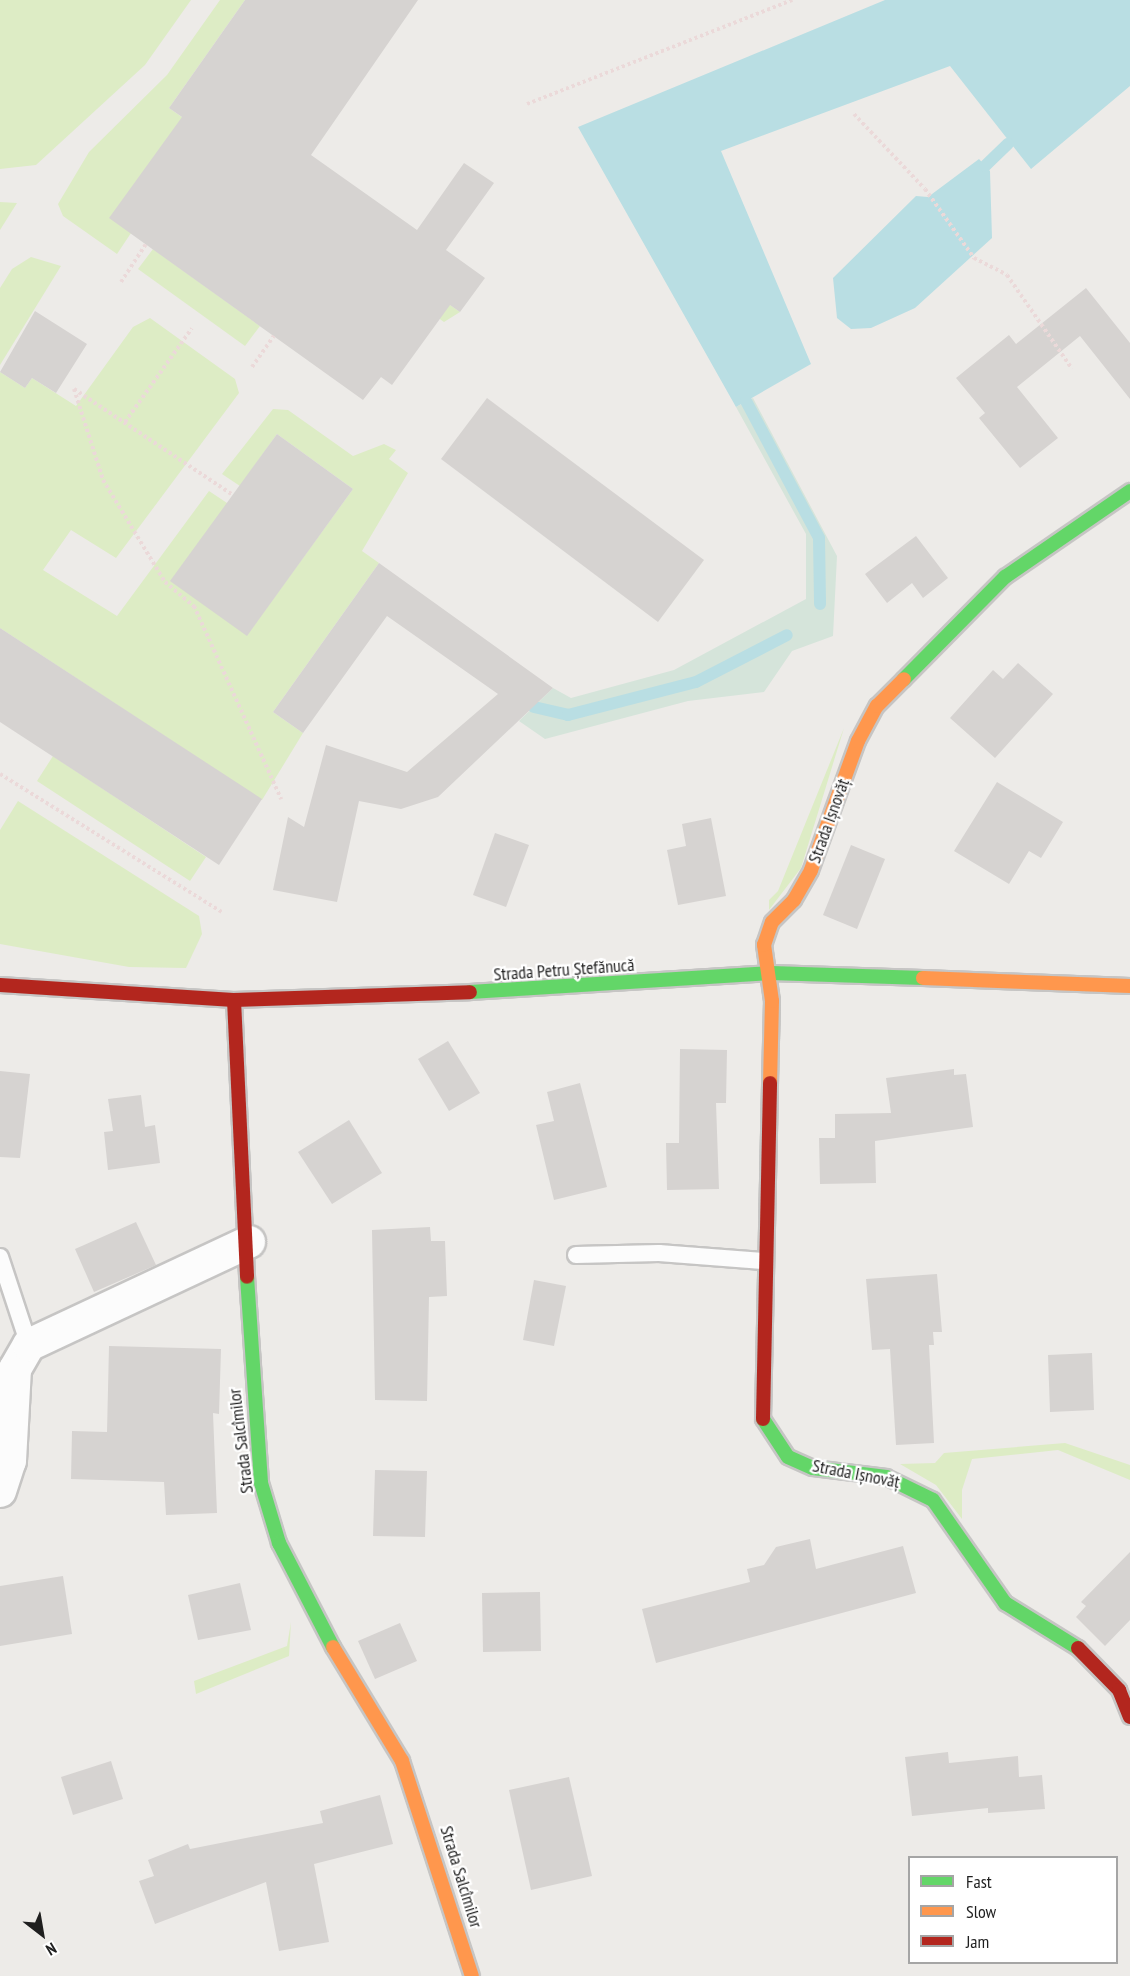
<!DOCTYPE html>
<html>
<head>
<meta charset="utf-8">
<style>
	body { margin:0 }
	#map { position:relative; width:1130px; height:1976px; overflow:hidden; background:#edebe8; font-family:"PT Sans Narrow",sans-serif }
	div>[style] { position:absolute }
	.grass>* { inset:0; background:#ddecc5 }
	.wetland>* { inset:0; background:#d5e4da }
	.water>* { inset:0; background:#b9dee3 }
	.stream>* { height:12px; margin:-6px; padding:0 6px; transform-origin:6px; border-radius:6px; background:#b9dee3 }
	.building>* { inset:0; background:#d6d3d1 }
	.path>* { height:4px; margin-top:-2px; transform-origin:0; background:repeating-linear-gradient(90deg,#ebd9d9 0 3px,transparent 0 6px) }
	.roads { filter:drop-shadow(2px 0 #c6c5c4) drop-shadow(-2px 0 #c6c5c4) drop-shadow(0 2px #c6c5c4) drop-shadow(0 -2px #c6c5c4) }
	.lane>* { height:16px; margin:-8px; padding:0 8px; transform-origin:8px; border-radius:8px; background:#fcfcfc }
	.street>* { height:32px; margin:-16px; padding:0 16px; transform-origin:16px; border-radius:16px; background:#fcfcfc }
	.fast>* { height:14px; margin:-7px; padding:0 7px; transform-origin:7px; border-radius:7px; background:#63d668 }
	.slow>* { height:14px; margin:-7px; padding:0 7px; transform-origin:7px; border-radius:7px; background:#ff974d }
	.jam>* { height:14px; margin:-7px; padding:0 7px; transform-origin:7px; border-radius:7px; background:#b3261e }
	span { translate:-50% -50%; white-space:nowrap; text-align:center; line-height:1.15; -webkit-text-stroke:4.5px #fff; paint-order:stroke }
	.street-label { font-size:18px; color:#1f1f1f }
	.legend { position:absolute; left:908px; top:1856px; width:210px; height:108px; box-sizing:border-box; background:#fff; border:2px solid #a5a5a5; margin:0; padding:8px 10px; list-style:none; font-size:18px; color:#1f1f1f }
	.legend li { display:flex; align-items:center; gap:12px; height:30px }
	.legend b { width:30px; border:2px solid #a5a5a5 }
	.north { position:absolute; left:12px; top:1904px; width:60px; height:60px; -webkit-text-stroke:4px #fff; paint-order:stroke; rotate:149deg; font-size:16px; font-weight:700; line-height:24px; text-align:center; color:#1f1f1f }
	.north::after { content:''; display:block; margin:auto; width:21px; height:27px; background:#1f1f1f; clip-path:polygon(50% 0,100% 100%,50% 72%,0 100%) }
</style>
</head>
<body>
<div id="map">
	<div class="grass">
		<div style="clip-path:polygon(0 0,191px 0,145px 65px,36px 165px,0 169px)"></div>
		<div style="clip-path:polygon(220px 0,245px 0,169px 108px,460px 312px,444px 322px,376px 274px,131px 233px,117px 254px,63px 216px,58px 204px,89px 152px,167px 75px)"></div>
		<div style="clip-path:polygon(0 202px,17px 203px,0 230px)"></div>
		<div style="clip-path:polygon(153px 249px,260px 326px,245px 346px,138px 269px)"></div>
		<div style="clip-path:polygon(31px 257px,61px 266px,0 365px,0 288px,12px 269px)"></div>
		<div style="clip-path:polygon(150px 318px,235px 379px,239px 393px,116px 558px,71px 530px,43px 570px,117px 616px,209px 491px,227px 503px,247px 635px,353px 489px,277px 434px,240px 486px,222px 474px,273px 409px,288px 410px,353px 456px,384px 444px,396px 450px,389px 459px,408px 473px,362px 551px,379px 563px,273px 712px,303px 733px,262px 800px,0 628px,0 372px,25px 388px,32px 378px,76px 406px,133px 327px)"></div>
		<div style="clip-path:polygon(844px 728px,801px 868px,769px 910px,769px 900px,778px 891px)"></div>
		<div style="clip-path:polygon(53px 756px,206px 857px,190px 881px,37px 781px)"></div>
		<div style="clip-path:polygon(18px 801px,199px 916px,202px 934px,186px 968px,129px 967px,0 944px,0 830px)"></div>
		<div style="clip-path:polygon(1065px 1443px,1130px 1465px,1130px 1480px,1058px 1450px,972px 1459px,962px 1490px,962px 1519px,936px 1485px,900px 1464px,935px 1463px,944px 1453px)"></div>
		<div style="clip-path:polygon(291px 1622px,289px 1656px,196px 1694px,194px 1681px,287px 1646px)"></div>
	</div>
	<div class="wetland">
		<div style="clip-path:polygon(753px 398px,837px 556px,833px 636px,792px 651px,764px 692px,688px 701px,545px 739px,519px 721px,553px 688px,571px 698px,674px 670px,806px 599px,806px 534px,736px 407px)"></div>
	</div>
	<div class="water">
		<div style="clip-path:polygon(885px 0,1130px 0,1130px 86px,1031px 169px,950px 66px,721px 151px,811px 364px,736px 407px,578px 127px)"></div>
		<div style="clip-path:polygon(979px 159px,990px 171px,992px 238px,915px 308px,871px 328px,851px 329px,837px 318px,833px 278px,916px 196px,928px 197px)"></div>
	</div>
	<div class="stream">
		<div style="left:985px;top:166px;width:32px;rotate:-44deg"></div>
		<div style="left:746px;top:401px;width:155px;rotate:61.9deg"></div>
		<div style="left:819px;top:538px;width:66px;rotate:89.1deg"></div>
		<div style="left:534px;top:707px;width:35px;rotate:13deg"></div>
		<div style="left:568px;top:715px;width:132px;rotate:-14.5deg"></div>
		<div style="left:696px;top:682px;width:102px;rotate:-27.3deg"></div>
	</div>
	<div class="building">
		<div style="clip-path:polygon(245px 0,418px 0,311px 155px,417px 230px,464px 163px,494px 183px,446px 250px,485px 278px,460px 312px,450px 305px,392px 385px,381px 377px,363px 400px,109px 218px,182px 117px,169px 108px)"></div>
		<div style="clip-path:polygon(1086px 288px,1130px 343px,1130px 399px,1080px 336px,1017px 387px,1058px 438px,1020px 468px,979px 418px,985px 413px,956px 378px,1009px 335px,1016px 344px)"></div>
		<div style="clip-path:polygon(35px 311px,87px 344px,56px 393px,32px 378px,25px 388px,0 372px)"></div>
		<div style="clip-path:polygon(487px 398px,704px 560px,658px 622px,441px 459px)"></div>
		<div style="clip-path:polygon(277px 434px,353px 489px,247px 636px,170px 581px)"></div>
		<div style="clip-path:polygon(916px 536px,948px 578px,923px 598px,912px 583px,887px 603px,865px 574px)"></div>
		<div style="clip-path:polygon(379px 563px,553px 688px,438px 797px,401px 809px,359px 801px,337px 902px,273px 890px,288px 817px,304px 827px,326px 745px,407px 772px,498px 694px,387px 616px,303px 733px,273px 712px)"></div>
		<div style="clip-path:polygon(0 628px,262px 799px,219px 865px,0 722px)"></div>
		<div style="clip-path:polygon(1018px 663px,1053px 694px,995px 758px,950px 718px,993px 670px,1003px 679px)"></div>
		<div style="clip-path:polygon(997px 782px,1063px 822px,1041px 858px,1029px 851px,1009px 884px,954px 851px)"></div>
		<div style="clip-path:polygon(711px 818px,726px 896px,678px 905px,667px 850px,686px 846px,682px 824px)"></div>
		<div style="clip-path:polygon(495px 833px,529px 845px,506px 907px,473px 895px)"></div>
		<div style="clip-path:polygon(851px 845px,885px 859px,857px 929px,823px 915px)"></div>
		<div style="clip-path:polygon(448px 1041px,480px 1093px,449px 1111px,418px 1059px)"></div>
		<div style="clip-path:polygon(680px 1049px,727px 1050px,726px 1103px,716px 1103px,719px 1189px,667px 1190px,666px 1143px,679px 1143px)"></div>
		<div style="clip-path:polygon(954px 1069px,954px 1075px,966px 1074px,973px 1127px,875px 1141px,876px 1183px,820px 1184px,819px 1138px,835px 1138px,835px 1114px,891px 1113px,886px 1078px)"></div>
		<div style="clip-path:polygon(0 1071px,30px 1074px,20px 1158px,0 1157px)"></div>
		<div style="clip-path:polygon(580px 1083px,607px 1187px,554px 1200px,536px 1125px,554px 1121px,547px 1092px)"></div>
		<div style="clip-path:polygon(141px 1095px,145px 1127px,155px 1125px,160px 1163px,108px 1170px,104px 1132px,113px 1131px,108px 1099px)"></div>
		<div style="clip-path:polygon(349px 1120px,382px 1173px,332px 1204px,298px 1152px)"></div>
		<div style="clip-path:polygon(136px 1222px,156px 1265px,94px 1292px,75px 1249px)"></div>
		<div style="clip-path:polygon(430px 1227px,431px 1241px,445px 1241px,447px 1296px,429px 1297px,427px 1401px,375px 1400px,372px 1230px)"></div>
		<div style="clip-path:polygon(937px 1274px,942px 1332px,933px 1332px,934px 1345px,929px 1345px,934px 1443px,896px 1445px,890px 1349px,872px 1350px,866px 1279px)"></div>
		<div style="clip-path:polygon(534px 1280px,566px 1286px,554px 1346px,523px 1340px)"></div>
		<div style="clip-path:polygon(109px 1346px,221px 1349px,219px 1414px,213px 1413px,217px 1513px,166px 1515px,164px 1482px,71px 1479px,72px 1431px,107px 1432px)"></div>
		<div style="clip-path:polygon(1092px 1353px,1094px 1410px,1050px 1412px,1048px 1355px)"></div>
		<div style="clip-path:polygon(375px 1470px,427px 1471px,425px 1537px,373px 1536px)"></div>
		<div style="clip-path:polygon(810px 1539px,816px 1569px,903px 1546px,916px 1593px,656px 1663px,642px 1609px,750px 1582px,747px 1569px,764px 1565px,776px 1547px)"></div>
		<div style="clip-path:polygon(1130px 1552px,1130px 1620px,1105px 1646px,1076px 1617px,1086px 1606px,1081px 1602px)"></div>
		<div style="clip-path:polygon(63px 1576px,72px 1634px,0 1646px,0 1586px)"></div>
		<div style="clip-path:polygon(240px 1583px,251px 1630px,198px 1640px,188px 1595px)"></div>
		<div style="clip-path:polygon(540px 1592px,541px 1651px,483px 1652px,482px 1593px)"></div>
		<div style="clip-path:polygon(400px 1623px,417px 1661px,375px 1679px,358px 1641px)"></div>
		<div style="clip-path:polygon(948px 1752px,949px 1763px,1018px 1756px,1019px 1777px,1042px 1775px,1045px 1809px,988px 1813px,988px 1808px,912px 1816px,905px 1757px)"></div>
		<div style="clip-path:polygon(111px 1761px,123px 1799px,73px 1815px,61px 1777px)"></div>
		<div style="clip-path:polygon(569px 1777px,592px 1876px,531px 1890px,509px 1790px)"></div>
		<div style="clip-path:polygon(380px 1795px,393px 1844px,314px 1864px,329px 1942px,279px 1951px,266px 1882px,155px 1924px,139px 1881px,154px 1876px,148px 1860px,188px 1844px,190px 1849px,323px 1823px,320px 1811px)"></div>
	</div>
	<div class="path">
		<div style="left:527px;top:104px;width:285px;rotate:-21.4deg"></div>
		<div style="left:854px;top:114px;width:103px;rotate:46.6deg"></div>
		<div style="left:925px;top:189px;width:85px;rotate:54.6deg"></div>
		<div style="left:974px;top:258px;width:37px;rotate:27deg"></div>
		<div style="left:1007px;top:275px;width:114px;rotate:55.3deg"></div>
		<div style="left:121px;top:282px;width:45px;rotate:-56.7deg"></div>
		<div style="left:252px;top:367px;width:38px;rotate:-55deg"></div>
		<div style="left:74px;top:389px;width:96px;rotate:72.3deg"></div>
		<div style="left:103px;top:480px;width:119px;rotate:58.7deg"></div>
		<div style="left:165px;top:582px;width:38px;rotate:40deg"></div>
		<div style="left:194px;top:606px;width:212px;rotate:65.7deg"></div>
		<div style="left:74px;top:389px;width:191px;rotate:33.7deg"></div>
		<div style="left:125px;top:422px;width:115px;rotate:-54.5deg"></div>
		<div style="left:0;top:774px;width:261px;rotate:31.9deg"></div>
	</div>
	<div class="roads">
		<div class="lane">
			<div style="left:576px;top:1255px;width:83px;rotate:-1.4deg"></div>
			<div style="left:659px;top:1253px;width:104px;rotate:4.4deg"></div>
			<div style="left:0;top:1257px;width:93px;rotate:71.8deg"></div>
		</div>
		<div class="street">
			<div style="left:0;top:1491px;width:32px;rotate:-72deg"></div>
			<div style="left:10px;top:1461px;width:92px;rotate:-86.9deg"></div>
			<div style="left:15px;top:1369px;width:28px;rotate:-60deg"></div>
			<div style="left:29px;top:1345px;width:243px;rotate:-25.1deg"></div>
		</div>
		<div class="fast">
			<div style="left:904px;top:679px;width:144px;rotate:-45.3deg"></div>
			<div style="left:1005px;top:577px;width:152px;rotate:-34.5deg"></div>
			<div style="left:470px;top:992px;width:302px;rotate:-3.6deg"></div>
			<div style="left:771px;top:973px;width:152px;rotate:1.9deg"></div>
			<div style="left:247px;top:1277px;width:206px;rotate:86.1deg"></div>
			<div style="left:261px;top:1483px;width:63px;rotate:73.3deg"></div>
			<div style="left:279px;top:1543px;width:117px;rotate:62.6deg"></div>
			<div style="left:763px;top:1419px;width:45px;rotate:56.7deg"></div>
			<div style="left:788px;top:1457px;width:27px;rotate:24deg"></div>
			<div style="left:813px;top:1468px;width:74px;rotate:7deg"></div>
			<div style="left:886px;top:1477px;width:52px;rotate:26.1deg"></div>
			<div style="left:933px;top:1500px;width:126px;rotate:55deg"></div>
			<div style="left:1005px;top:1603px;width:86px;rotate:31.7deg"></div>
		</div>
		<div class="slow">
			<div style="left:923px;top:978px;width:207px;rotate:2.2deg"></div>
			<div style="left:770px;top:1083px;width:82px;rotate:-88.6deg"></div>
			<div style="left:772px;top:1001px;width:57px;rotate:-98.1deg"></div>
			<div style="left:764px;top:945px;width:24px;rotate:-71deg"></div>
			<div style="left:772px;top:922px;width:31px;rotate:-45deg"></div>
			<div style="left:794px;top:900px;width:34px;rotate:-60deg"></div>
			<div style="left:811px;top:870px;width:137px;rotate:-70deg"></div>
			<div style="left:858px;top:741px;width:40px;rotate:-62deg"></div>
			<div style="left:877px;top:706px;width:38px;rotate:-45deg"></div>
			<div style="left:333px;top:1647px;width:133px;rotate:58.8deg"></div>
			<div style="left:402px;top:1761px;width:226px;rotate:72deg"></div>
		</div>
		<div class="jam">
			<div style="left:0;top:985px;width:234px;rotate:3.7deg"></div>
			<div style="left:234px;top:1000px;width:236px;rotate:-1.9deg"></div>
			<div style="left:234px;top:1000px;width:277px;rotate:87.3deg"></div>
			<div style="left:763px;top:1419px;width:336px;rotate:-88.8deg"></div>
			<div style="left:1078px;top:1648px;width:59px;rotate:45.7deg"></div>
			<div style="left:1119px;top:1690px;width:29px;rotate:68deg"></div>
		</div>
	</div>
	<div class="street-label">
		<span style="left:829px;top:821px;rotate:-70deg">Strada Ișnovăț</span>
		<span style="left:564px;top:970px;rotate:-4deg">Strada Petru Ștefănucă</span>
		<span style="left:241px;top:1441px;rotate:-97deg">Strada Salcîmilor</span>
		<span style="left:856px;top:1474px;rotate:11deg">Strada Ișnovăț</span>
		<span style="left:461px;top:1877px;rotate:73deg">Strada Salcîmilor</span>
	</div>
	<ul class="legend">
	<li><b style="height:8px;background:#63d668"></b>Fast</li>
	<li><b style="height:8px;background:#ff974d"></b>Slow</li>
	<li><b style="height:8px;background:#b3261e"></b>Jam</li>
	</ul>
	<div class="north">N</div>
</div>
</body>
</html>
